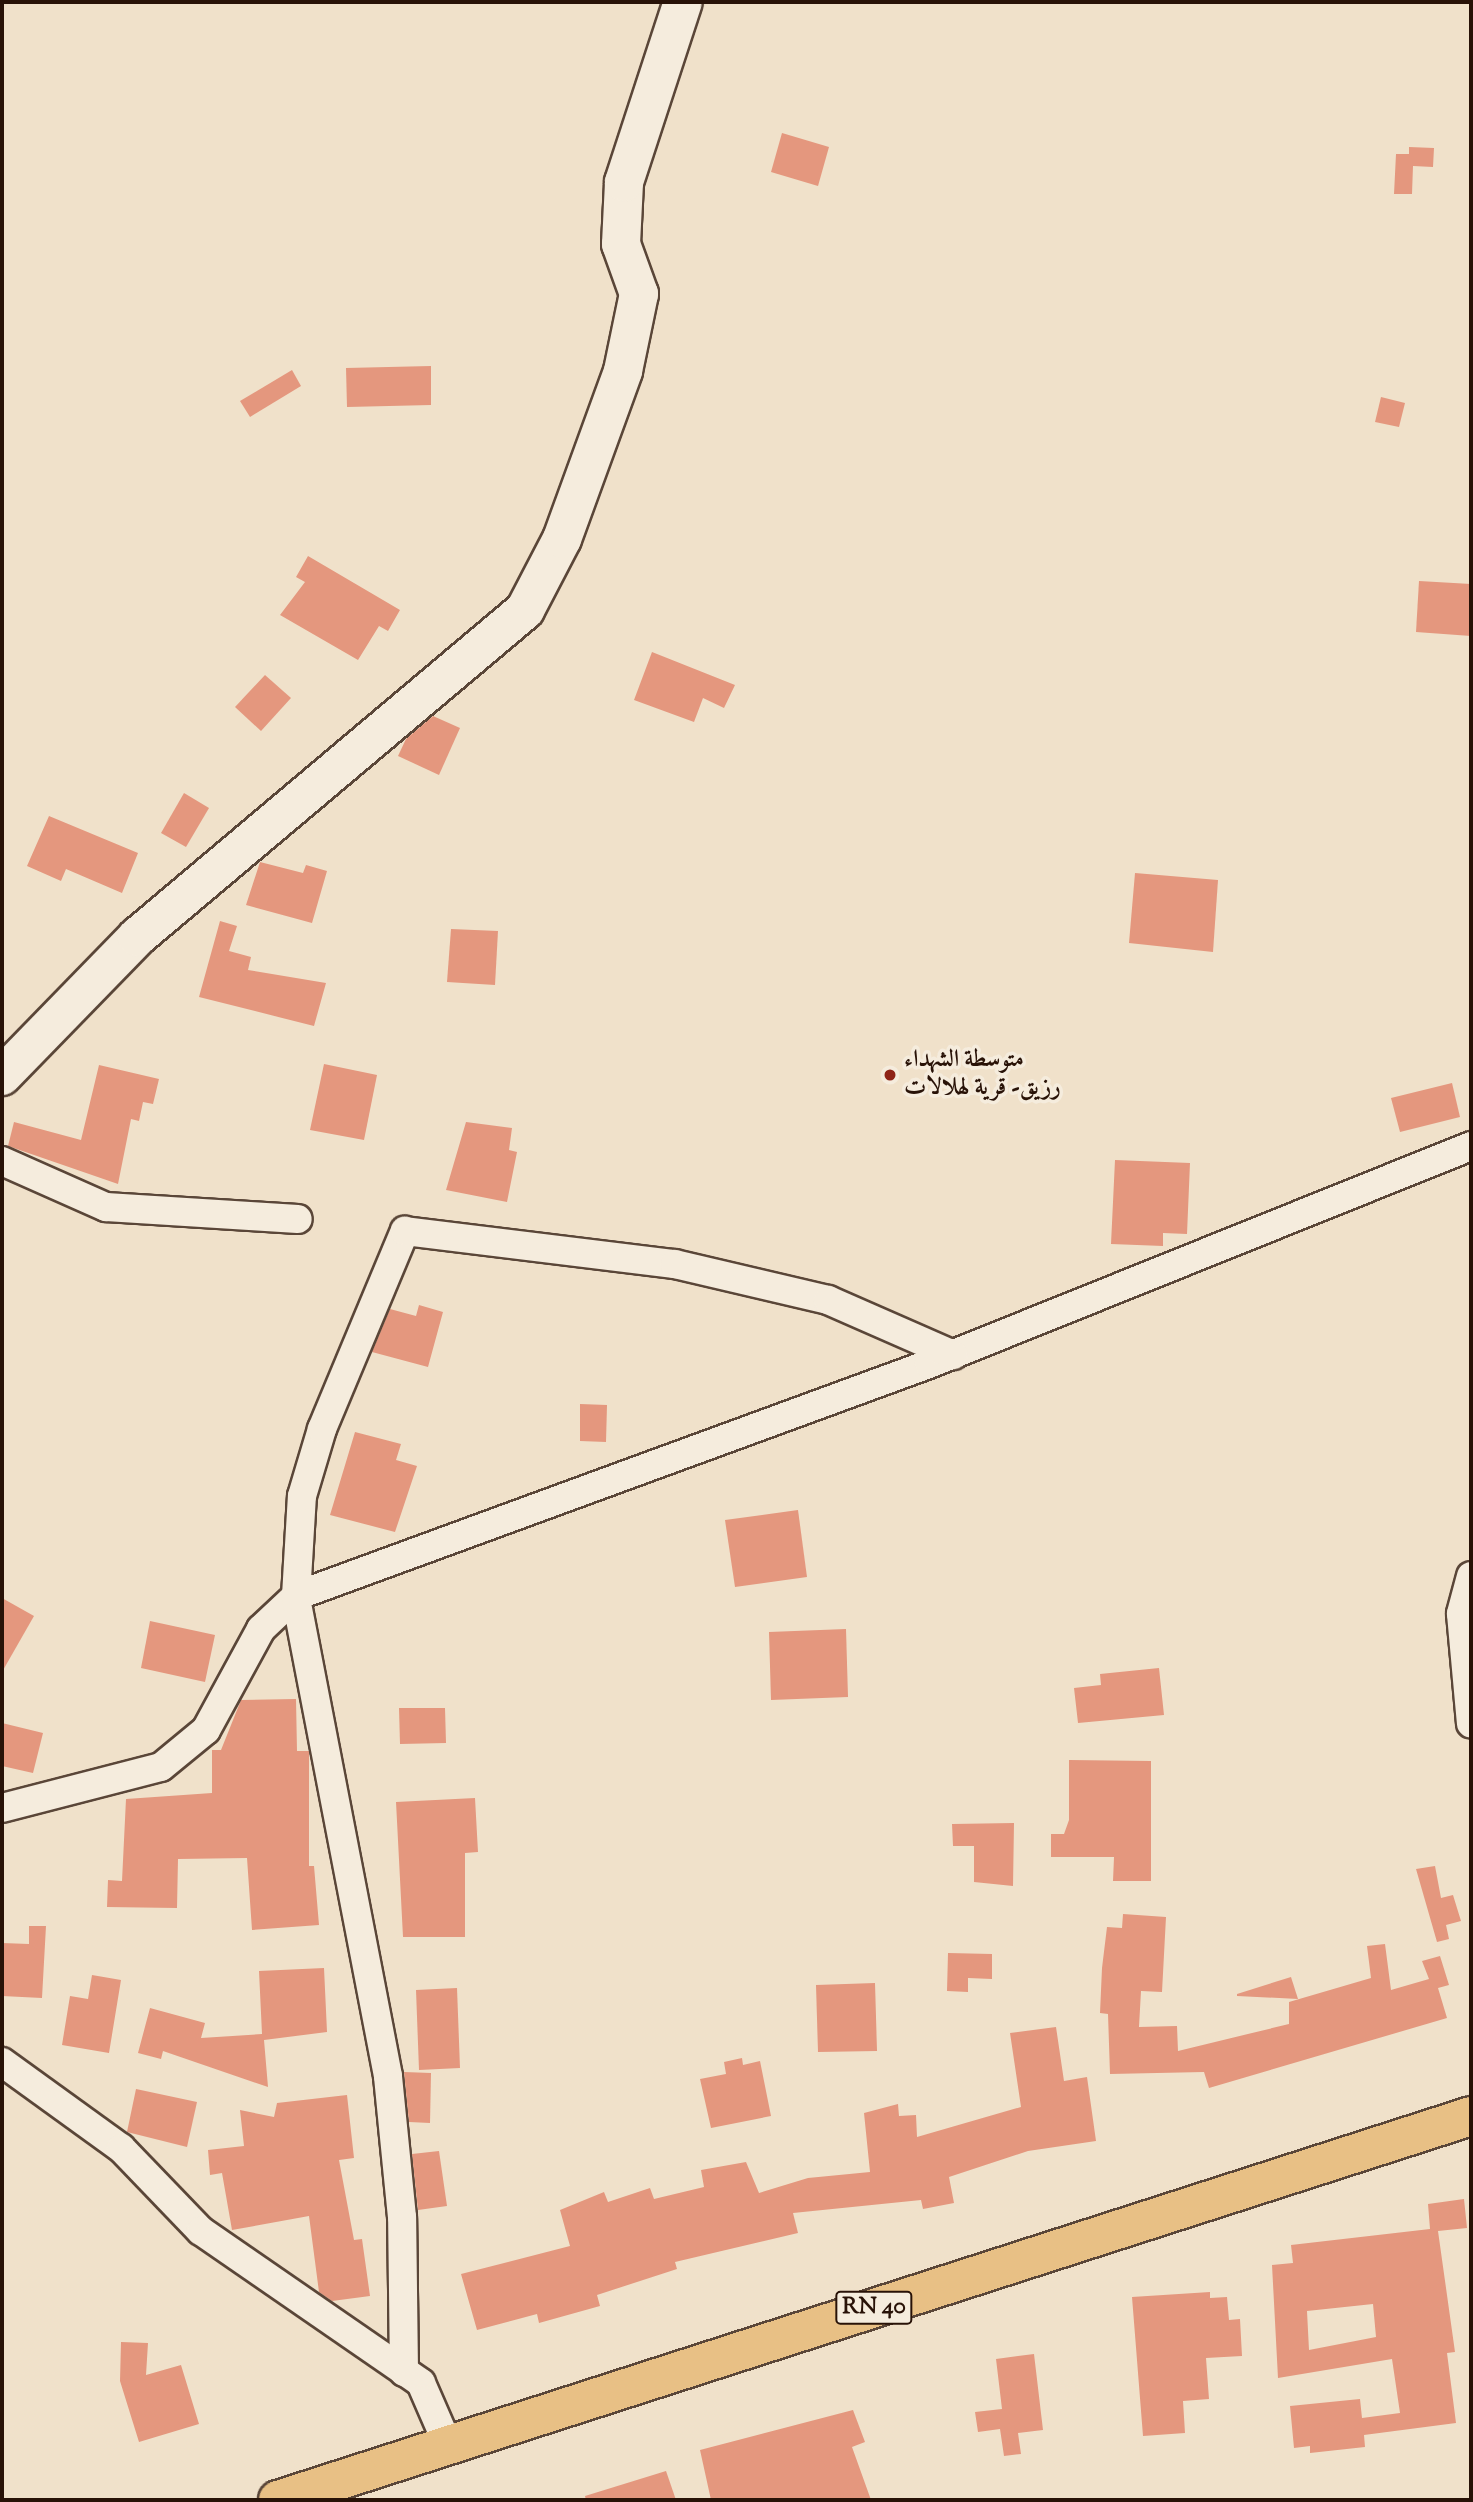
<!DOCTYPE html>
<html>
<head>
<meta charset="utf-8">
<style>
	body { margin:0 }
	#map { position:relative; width:1473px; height:2502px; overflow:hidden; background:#f0e1ca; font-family:"Sorts Mill Goudy",Amiri,serif }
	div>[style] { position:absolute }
	.building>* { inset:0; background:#e4977e }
	.roads { filter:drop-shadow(2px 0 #5a4638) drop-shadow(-2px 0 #5a4638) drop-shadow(0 2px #5a4638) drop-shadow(0 -2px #5a4638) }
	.street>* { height:28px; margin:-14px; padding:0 14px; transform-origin:14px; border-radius:14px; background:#f5ecdd }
	.secondary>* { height:38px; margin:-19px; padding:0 19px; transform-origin:19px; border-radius:19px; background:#f5ecdd }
	.primary>* { height:38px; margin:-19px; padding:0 19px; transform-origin:19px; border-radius:19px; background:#e8c085 }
	.dots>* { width:19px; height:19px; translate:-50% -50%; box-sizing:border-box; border:4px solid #f5ecdd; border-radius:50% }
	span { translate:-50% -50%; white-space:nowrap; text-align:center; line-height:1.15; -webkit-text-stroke:7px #f5ecdd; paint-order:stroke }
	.shield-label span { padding:2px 5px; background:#f5ecdd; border:2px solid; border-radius:5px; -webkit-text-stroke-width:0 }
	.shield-label { font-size:23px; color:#281207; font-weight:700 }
	.poi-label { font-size:24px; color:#281207; font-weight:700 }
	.left { translate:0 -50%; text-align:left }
	.frame { position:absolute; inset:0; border:4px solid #281207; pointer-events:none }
</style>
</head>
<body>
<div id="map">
	<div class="building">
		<div style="clip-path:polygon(782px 133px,829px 147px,818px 186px,771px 172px)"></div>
		<div style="clip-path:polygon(1409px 147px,1434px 148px,1433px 167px,1413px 166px,1412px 194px,1394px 194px,1396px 154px,1409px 154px)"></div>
		<div style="clip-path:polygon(431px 366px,431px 405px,347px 407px,346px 368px)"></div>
		<div style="clip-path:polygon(292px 370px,301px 386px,250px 417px,240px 401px)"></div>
		<div style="clip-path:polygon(1381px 397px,1405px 403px,1399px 427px,1375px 422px)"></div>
		<div style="clip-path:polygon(308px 556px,400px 610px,388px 631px,379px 626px,358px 660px,280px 615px,305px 582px,296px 577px)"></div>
		<div style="clip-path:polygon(1419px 581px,1471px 584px,1471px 636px,1416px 632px)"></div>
		<div style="clip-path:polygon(652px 652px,735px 685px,724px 708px,703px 698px,694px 722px,634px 700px)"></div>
		<div style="clip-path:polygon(265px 675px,291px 698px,261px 731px,235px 707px)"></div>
		<div style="clip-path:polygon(433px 716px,460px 728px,439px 775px,398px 756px,406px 739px)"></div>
		<div style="clip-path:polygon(184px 793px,209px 808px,186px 847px,161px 833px)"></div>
		<div style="clip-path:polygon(49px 816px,138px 853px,122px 893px,66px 869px,61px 881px,27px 866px)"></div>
		<div style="clip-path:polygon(260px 862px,303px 873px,306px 865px,327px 871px,312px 923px,246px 905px)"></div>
		<div style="clip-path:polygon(1135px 873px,1218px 880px,1213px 952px,1129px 943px)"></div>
		<div style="clip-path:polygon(220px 921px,237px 926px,229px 951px,251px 957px,248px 970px,326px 983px,314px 1026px,199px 997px)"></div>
		<div style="clip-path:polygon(451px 929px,498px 931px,495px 985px,447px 982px)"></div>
		<div style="clip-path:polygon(324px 1064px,377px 1075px,364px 1140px,310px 1130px)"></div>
		<div style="clip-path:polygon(99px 1065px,159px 1079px,153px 1104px,143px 1102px,139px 1121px,131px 1119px,118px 1184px,8px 1146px,14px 1122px,81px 1140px)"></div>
		<div style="clip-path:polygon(1452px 1083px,1460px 1117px,1400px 1132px,1391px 1098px)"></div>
		<div style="clip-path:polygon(466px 1122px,512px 1128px,509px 1150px,517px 1152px,507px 1202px,446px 1190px)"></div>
		<div style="clip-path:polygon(1115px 1160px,1190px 1163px,1187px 1234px,1163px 1233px,1163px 1246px,1111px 1244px)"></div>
		<div style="clip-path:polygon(419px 1305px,443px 1312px,428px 1367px,372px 1352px,390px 1309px,416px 1316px)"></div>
		<div style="clip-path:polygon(580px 1404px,607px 1405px,606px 1442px,580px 1441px)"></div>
		<div style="clip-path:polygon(355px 1432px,401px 1444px,396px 1460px,417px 1466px,395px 1532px,330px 1515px)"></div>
		<div style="clip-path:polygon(798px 1510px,807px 1577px,735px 1587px,725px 1520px)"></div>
		<div style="clip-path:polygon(2px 1598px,34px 1616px,2px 1672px)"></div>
		<div style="clip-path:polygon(150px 1621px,215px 1635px,205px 1682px,141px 1668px)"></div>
		<div style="clip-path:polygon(846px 1629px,848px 1697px,771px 1700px,769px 1632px)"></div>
		<div style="clip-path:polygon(1159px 1668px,1164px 1715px,1078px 1723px,1074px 1688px,1101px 1685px,1100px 1674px)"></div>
		<div style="clip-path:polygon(296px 1699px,297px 1751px,309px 1751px,309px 1866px,314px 1866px,319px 1925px,252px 1930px,247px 1858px,178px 1859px,177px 1908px,107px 1907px,108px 1880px,122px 1881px,126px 1799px,212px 1793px,212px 1750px,221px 1750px,241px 1700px)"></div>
		<div style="clip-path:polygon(399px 1708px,445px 1708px,446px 1743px,400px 1744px)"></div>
		<div style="clip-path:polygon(2px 1723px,43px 1733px,33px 1773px,2px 1766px)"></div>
		<div style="clip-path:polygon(1069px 1760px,1151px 1761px,1151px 1881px,1113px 1881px,1114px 1857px,1051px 1857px,1051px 1834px,1064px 1834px,1069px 1820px)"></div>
		<div style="clip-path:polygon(475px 1798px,478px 1852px,465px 1853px,465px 1937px,403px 1937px,396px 1802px)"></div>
		<div style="clip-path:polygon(1014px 1823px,1013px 1886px,974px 1882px,974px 1846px,953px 1846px,952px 1824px)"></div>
		<div style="clip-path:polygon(1435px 1866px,1441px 1898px,1453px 1895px,1461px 1921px,1446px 1925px,1449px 1939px,1437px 1942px,1416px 1869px)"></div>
		<div style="clip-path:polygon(1123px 1914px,1166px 1917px,1162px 1992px,1141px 1991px,1139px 2027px,1177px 2026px,1178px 2051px,1289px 2024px,1289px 2002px,1371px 1978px,1367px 1946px,1385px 1944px,1391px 1990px,1429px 1979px,1422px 1961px,1440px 1956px,1449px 1985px,1438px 1988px,1447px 2018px,1209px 2088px,1204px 2072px,1110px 2074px,1108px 2014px,1100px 2013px,1102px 1968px,1107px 1927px,1122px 1928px)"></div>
		<div style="clip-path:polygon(29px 1926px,46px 1926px,42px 1998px,2px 1996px,2px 1943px,29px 1944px)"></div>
		<div style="clip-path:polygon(948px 1953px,992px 1954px,992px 1979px,968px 1978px,968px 1992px,947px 1991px)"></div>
		<div style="clip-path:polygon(324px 1968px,327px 2032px,264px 2040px,268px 2087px,163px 2051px,161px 2059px,138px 2053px,150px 2008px,205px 2023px,201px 2038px,262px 2034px,259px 1971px)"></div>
		<div style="clip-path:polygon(92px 1975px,121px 1980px,109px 2053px,62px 2045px,70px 1996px,88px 1999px)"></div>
		<div style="clip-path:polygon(1291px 1977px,1298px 1999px,1237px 1996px,1237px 1994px)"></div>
		<div style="clip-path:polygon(875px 1983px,877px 2051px,818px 2052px,816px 1985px)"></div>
		<div style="clip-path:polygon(457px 1988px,460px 2068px,419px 2070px,416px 1990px)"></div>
		<div style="clip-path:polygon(1056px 2027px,1064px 2081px,1087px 2077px,1096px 2141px,1028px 2151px,949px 2177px,954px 2203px,923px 2209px,921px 2200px,793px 2213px,798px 2233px,675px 2262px,677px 2269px,597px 2295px,600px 2306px,539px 2323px,537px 2314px,477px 2330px,461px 2274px,570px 2246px,560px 2210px,604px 2192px,608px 2202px,650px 2188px,654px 2199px,704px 2187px,701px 2170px,746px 2162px,759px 2193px,808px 2178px,870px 2172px,864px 2113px,898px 2104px,899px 2116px,916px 2115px,917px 2137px,1021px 2107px,1010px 2033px)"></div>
		<div style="clip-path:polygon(742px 2058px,743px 2065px,760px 2061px,771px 2116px,711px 2128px,700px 2079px,726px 2074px,724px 2062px)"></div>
		<div style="clip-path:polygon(404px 2072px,431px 2073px,430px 2123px,409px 2122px)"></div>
		<div style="clip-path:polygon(136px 2089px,197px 2102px,187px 2147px,127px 2132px)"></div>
		<div style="clip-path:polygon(347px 2095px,354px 2158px,339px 2160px,354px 2240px,362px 2239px,370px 2296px,332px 2301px,319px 2292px,309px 2216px,232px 2230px,222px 2173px,210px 2175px,208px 2150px,244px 2146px,240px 2110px,274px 2117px,277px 2103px)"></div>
		<div style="clip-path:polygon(439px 2151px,447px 2206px,418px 2210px,412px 2154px)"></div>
		<div style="clip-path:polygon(evenodd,1464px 2199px,1467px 2228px,1438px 2231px,1455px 2352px,1447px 2353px,1456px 2423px,1364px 2435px,1365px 2447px,1310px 2453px,1310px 2446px,1294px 2448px,1290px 2406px,1360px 2399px,1362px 2418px,1400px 2413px,1392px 2359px,1278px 2378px,1272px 2265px,1293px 2263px,1291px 2245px,1430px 2229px,1428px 2204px,1464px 2199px,1373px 2304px,1376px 2337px,1309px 2350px,1307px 2311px,1373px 2304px)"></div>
		<div style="clip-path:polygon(1210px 2292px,1210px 2298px,1227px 2297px,1229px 2320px,1240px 2319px,1242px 2356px,1206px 2358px,1209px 2399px,1183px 2401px,1185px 2433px,1143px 2436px,1132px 2297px)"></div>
		<div style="clip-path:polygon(121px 2342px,148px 2343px,146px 2375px,181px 2365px,199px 2424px,139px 2442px,120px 2381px)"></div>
		<div style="clip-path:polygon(1034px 2354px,1043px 2430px,1018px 2433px,1021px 2454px,1004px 2456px,1000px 2429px,978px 2432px,975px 2412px,1002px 2409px,996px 2359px)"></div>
		<div style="clip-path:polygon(853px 2410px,865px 2442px,852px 2447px,871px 2500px,711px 2500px,700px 2450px)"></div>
		<div style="clip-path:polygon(666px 2471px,676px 2500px,586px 2500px,585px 2496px)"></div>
	</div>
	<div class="roads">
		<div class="street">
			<div style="left:2px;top:1161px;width:114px;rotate:23.9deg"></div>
			<div style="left:106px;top:1207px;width:192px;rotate:3.6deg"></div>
			<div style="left:1471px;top:1576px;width:39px;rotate:105deg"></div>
			<div style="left:1461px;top:1614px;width:110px;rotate:84.8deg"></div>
			<div style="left:2px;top:1808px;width:164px;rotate:-14.5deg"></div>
			<div style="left:161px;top:1767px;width:58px;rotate:-39.4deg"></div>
			<div style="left:206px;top:1730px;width:115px;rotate:-61.4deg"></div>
			<div style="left:261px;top:1629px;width:48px;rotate:-43.3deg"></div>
			<div style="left:296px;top:1596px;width:674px;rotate:-20.13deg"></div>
			<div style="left:929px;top:1364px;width:584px;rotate:-21.91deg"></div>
			<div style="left:2px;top:2062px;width:147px;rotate:35.9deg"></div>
			<div style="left:121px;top:2148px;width:115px;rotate:46.1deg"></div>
			<div style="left:201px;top:2231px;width:267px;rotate:34.6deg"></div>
			<div style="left:421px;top:2383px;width:68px;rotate:66.5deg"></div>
			<div style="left:404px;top:2372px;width:155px;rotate:-90.7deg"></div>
			<div style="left:402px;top:2217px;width:142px;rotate:-95.7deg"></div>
			<div style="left:388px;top:2076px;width:489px;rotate:-100.9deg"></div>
			<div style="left:296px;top:1596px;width:100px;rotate:-86.6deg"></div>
			<div style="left:302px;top:1496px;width:70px;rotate:-73.4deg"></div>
			<div style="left:322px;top:1429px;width:215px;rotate:-67.3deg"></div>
			<div style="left:405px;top:1231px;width:272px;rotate:7deg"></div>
			<div style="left:675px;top:1264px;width:157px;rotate:13.2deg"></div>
			<div style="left:828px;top:1300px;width:137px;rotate:23.7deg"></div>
		</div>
		<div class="secondary">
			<div style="left:2px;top:1076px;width:194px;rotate:-45.8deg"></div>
			<div style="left:137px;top:937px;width:507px;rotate:-40.12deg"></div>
			<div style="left:525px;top:610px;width:80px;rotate:-62.5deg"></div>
			<div style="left:562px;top:539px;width:179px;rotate:-70deg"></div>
			<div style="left:623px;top:371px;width:79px;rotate:-78.3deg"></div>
			<div style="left:639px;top:294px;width:53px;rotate:-109.8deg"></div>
			<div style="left:621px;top:244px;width:62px;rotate:-87.2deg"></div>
			<div style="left:624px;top:182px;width:189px;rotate:-71.9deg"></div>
		</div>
		<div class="primary">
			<div style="left:278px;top:2500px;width:1253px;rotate:-17.84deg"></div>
		</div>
	</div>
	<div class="dots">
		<div style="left:890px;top:1075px;background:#8f2418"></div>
	</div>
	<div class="shield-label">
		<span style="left:874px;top:2308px">RN 40</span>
	</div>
	<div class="poi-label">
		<span class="left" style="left:904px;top:1075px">متوسطة الشهداء<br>رزيق- قرية لهلالات</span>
	</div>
	<div class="frame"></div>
</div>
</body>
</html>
